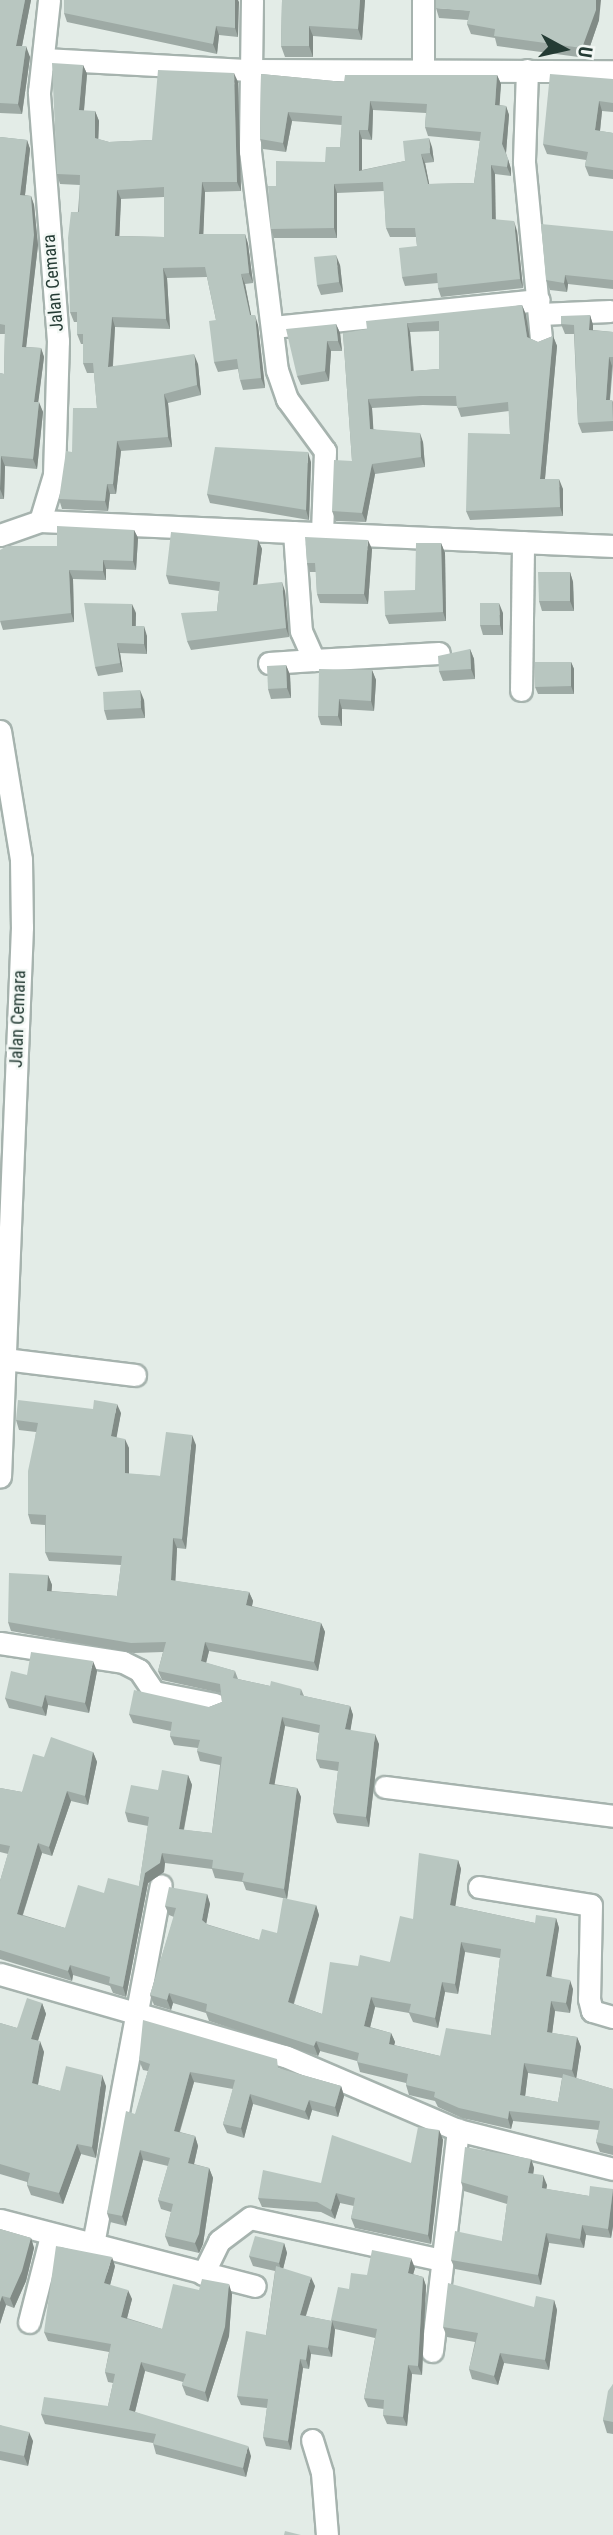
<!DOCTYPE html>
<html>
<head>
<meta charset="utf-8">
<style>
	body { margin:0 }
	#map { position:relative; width:613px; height:2535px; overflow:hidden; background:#e3ece7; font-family:"Roboto Condensed",sans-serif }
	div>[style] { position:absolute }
	.roads { filter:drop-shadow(2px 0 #a6b3ae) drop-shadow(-2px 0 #a6b3ae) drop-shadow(0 2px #a6b3ae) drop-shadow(0 -2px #a6b3ae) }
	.minor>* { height:21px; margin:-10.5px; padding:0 10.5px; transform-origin:10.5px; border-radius:10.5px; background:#fff }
	.tertiary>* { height:21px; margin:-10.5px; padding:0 10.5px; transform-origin:10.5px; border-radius:10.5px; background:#fff }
	.wall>* { inset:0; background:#9eaaa5 }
	.shaded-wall>* { inset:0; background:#818b86 }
	.building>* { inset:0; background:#b8c6c0 }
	span { translate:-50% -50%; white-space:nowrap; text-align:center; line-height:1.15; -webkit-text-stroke:5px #f3f8f5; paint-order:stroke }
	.street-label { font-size:18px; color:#243b34 }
	.north { position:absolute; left:529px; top:14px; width:70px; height:70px; -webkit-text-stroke:5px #f3f8f5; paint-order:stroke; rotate:98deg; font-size:19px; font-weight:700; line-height:28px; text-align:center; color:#243b34 }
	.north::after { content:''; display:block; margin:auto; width:24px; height:32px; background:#243b34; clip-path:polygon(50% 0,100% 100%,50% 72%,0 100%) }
</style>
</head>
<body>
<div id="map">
	<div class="roads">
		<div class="minor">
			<div style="left:252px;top:0;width:151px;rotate:90.8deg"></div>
			<div style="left:250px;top:151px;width:221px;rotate:83deg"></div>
			<div style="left:277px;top:370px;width:31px;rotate:71deg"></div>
			<div style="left:287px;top:399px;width:64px;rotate:53.8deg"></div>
			<div style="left:325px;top:451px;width:82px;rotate:92.1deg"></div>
			<div style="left:423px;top:0;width:68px;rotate:90deg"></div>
			<div style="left:527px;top:70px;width:92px;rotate:91.9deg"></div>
			<div style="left:524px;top:162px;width:177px;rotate:84.5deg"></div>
			<div style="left:540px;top:314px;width:70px;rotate:-2.5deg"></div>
			<div style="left:273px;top:327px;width:267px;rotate:-5.8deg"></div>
			<div style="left:40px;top:521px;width:574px;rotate:2.5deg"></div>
			<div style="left:294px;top:532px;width:99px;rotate:86deg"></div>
			<div style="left:301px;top:631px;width:32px;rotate:66deg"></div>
			<div style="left:314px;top:660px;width:125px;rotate:-3.2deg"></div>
			<div style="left:269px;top:663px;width:45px;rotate:-3.8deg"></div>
			<div style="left:521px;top:690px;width:148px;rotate:-89.2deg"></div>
			<div style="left:5px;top:1359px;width:131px;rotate:7deg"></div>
			<div style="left:0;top:1643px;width:124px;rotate:8.8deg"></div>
			<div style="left:123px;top:1662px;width:18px;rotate:27deg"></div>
			<div style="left:139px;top:1670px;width:27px;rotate:56deg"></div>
			<div style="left:154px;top:1692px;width:62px;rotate:11.1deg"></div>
			<div style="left:385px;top:1787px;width:230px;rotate:7.2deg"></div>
			<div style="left:479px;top:1887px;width:113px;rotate:9.1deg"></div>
			<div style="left:591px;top:1905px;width:94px;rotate:91.2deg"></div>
			<div style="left:589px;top:1999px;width:12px;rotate:76deg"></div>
			<div style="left:592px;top:2011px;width:22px;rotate:16deg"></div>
			<div style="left:0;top:1974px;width:297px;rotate:16.1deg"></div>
			<div style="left:285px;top:2056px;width:188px;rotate:23.2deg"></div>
			<div style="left:458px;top:2130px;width:160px;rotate:14.1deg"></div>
			<div style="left:0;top:2220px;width:263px;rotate:14.5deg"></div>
			<div style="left:93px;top:2244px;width:365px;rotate:-79.3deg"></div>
			<div style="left:203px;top:2274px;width:37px;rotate:-64deg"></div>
			<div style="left:219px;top:2241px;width:39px;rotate:-37deg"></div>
			<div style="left:250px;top:2218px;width:196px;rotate:12.4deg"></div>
			<div style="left:29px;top:2322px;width:89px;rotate:-75.7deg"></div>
			<div style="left:432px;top:2351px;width:223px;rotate:-83.3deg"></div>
			<div style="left:312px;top:2440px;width:34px;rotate:73deg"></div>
			<div style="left:322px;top:2473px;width:62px;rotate:85.4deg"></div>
		</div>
		<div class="tertiary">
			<div style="left:44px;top:59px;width:206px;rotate:3.1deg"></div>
			<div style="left:250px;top:70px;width:363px;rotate:0.2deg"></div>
			<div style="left:0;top:535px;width:42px;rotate:-19.3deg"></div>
			<div style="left:40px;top:521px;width:48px;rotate:-73.1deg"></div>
			<div style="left:54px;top:475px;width:134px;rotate:-88.3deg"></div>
			<div style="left:58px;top:341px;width:250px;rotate:-94.4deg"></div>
			<div style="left:39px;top:92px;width:93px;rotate:-83.8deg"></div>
			<div style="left:0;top:731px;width:130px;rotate:80.7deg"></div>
			<div style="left:21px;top:859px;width:68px;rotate:89.2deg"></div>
			<div style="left:22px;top:927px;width:550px;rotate:92.29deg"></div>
		</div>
	</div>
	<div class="wall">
		<div style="clip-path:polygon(0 0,31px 0,22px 46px,30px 57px,22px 114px,0 113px)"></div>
		<div style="clip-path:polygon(64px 0,238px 0,238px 37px,219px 35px,217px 54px,67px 22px,64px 13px)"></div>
		<div style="clip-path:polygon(282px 0,365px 0,362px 40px,313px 36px,313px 57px,285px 57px,281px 46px)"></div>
		<div style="clip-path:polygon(436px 8px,599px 20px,586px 58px,497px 46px,495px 38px,471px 34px,467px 24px,468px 20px,439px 18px)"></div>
		<div style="clip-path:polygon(evenodd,83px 65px,87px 74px,84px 111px,95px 111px,99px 121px,98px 139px,109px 142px,152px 140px,238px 82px,241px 191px,205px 192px,203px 234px,245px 234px,248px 244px,253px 283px,245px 284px,251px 315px,258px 325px,265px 388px,243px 390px,240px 380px,238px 369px,218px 372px,214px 362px,216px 320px,207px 277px,167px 278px,170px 329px,115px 327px,113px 366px,198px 364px,201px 395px,168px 403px,172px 447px,121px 451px,116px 494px,110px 494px,108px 511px,62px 509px,59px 499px,72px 452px,97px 408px,94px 373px,87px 373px,83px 363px,83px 344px,81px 344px,77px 334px,77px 322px,74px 322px,70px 312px,80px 185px,60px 184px,57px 174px,83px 65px,164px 197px,164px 237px,119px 236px,121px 199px,164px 197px)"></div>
		<div style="clip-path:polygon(evenodd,261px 74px,344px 82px,497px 75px,501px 84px,499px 105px,506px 106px,509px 115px,506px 153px,511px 169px,511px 176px,495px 174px,495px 219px,517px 231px,523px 288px,441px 297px,438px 288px,438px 283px,405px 286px,402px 277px,417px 246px,416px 237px,390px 237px,386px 228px,384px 191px,337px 193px,337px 238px,274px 238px,271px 229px,276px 186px,325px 162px,340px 147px,342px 125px,292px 121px,286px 152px,263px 149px,260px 139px,261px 74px,373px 110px,426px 113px,425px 127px,428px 136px,480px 141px,474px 183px,429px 184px,425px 163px,434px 162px,432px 147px,405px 161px,362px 170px,362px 139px,372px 140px,373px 110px)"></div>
		<div style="clip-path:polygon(613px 79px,613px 112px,602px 111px,600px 131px,613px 133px,613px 179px,589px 176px,585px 166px,586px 160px,547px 154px,543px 144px)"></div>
		<div style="clip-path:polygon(0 137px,27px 140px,30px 149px,25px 195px,31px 196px,34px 205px,38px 245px,26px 347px,41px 348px,44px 357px,38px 402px,43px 412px,37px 469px,5px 466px,4px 499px,0 499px,0 373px,4px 374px,5px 334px,0 334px)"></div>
		<div style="clip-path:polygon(613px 231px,613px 289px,568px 284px,567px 292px,550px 290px,546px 280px)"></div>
		<div style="clip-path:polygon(340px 265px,343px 292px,321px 295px,317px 285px)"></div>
		<div style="clip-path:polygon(evenodd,522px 305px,526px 315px,529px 338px,538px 342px,553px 336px,557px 346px,545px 479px,563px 489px,563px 516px,470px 520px,466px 511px,510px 434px,509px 411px,461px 417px,457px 406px,423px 405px,372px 408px,373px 429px,423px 442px,425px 467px,375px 474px,366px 522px,336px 521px,332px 511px,352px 461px,343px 333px,522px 305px,439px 331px,439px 369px,414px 371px,410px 332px,439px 331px)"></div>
		<div style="clip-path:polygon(590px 315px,593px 325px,593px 330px,613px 332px,613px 366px,610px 400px,612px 400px,613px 402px,613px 431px,582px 433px,578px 423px,574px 334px,565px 334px,561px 324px)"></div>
		<div style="clip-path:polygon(336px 324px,340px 333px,342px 351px,331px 351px,329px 381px,301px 385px,297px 376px)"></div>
		<div style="clip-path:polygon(311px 462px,309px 520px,210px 503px,207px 494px)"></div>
		<div style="clip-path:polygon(134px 530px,138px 538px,136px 570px,106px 569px,106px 580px,73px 579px,74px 622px,3px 630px,0 621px,57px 546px)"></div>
		<div style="clip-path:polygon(258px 540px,262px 549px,257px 585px,285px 591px,289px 637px,191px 650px,187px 641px,217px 611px,219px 591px,169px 584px,166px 575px)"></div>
		<div style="clip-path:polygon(441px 543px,445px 553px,446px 621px,389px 624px,385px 615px,415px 590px)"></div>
		<div style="clip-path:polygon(372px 549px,368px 604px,320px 603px,317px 594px,316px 572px,310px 572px,307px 563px)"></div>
		<div style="clip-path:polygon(570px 572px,573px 582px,574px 611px,542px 611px,539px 601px)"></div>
		<div style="clip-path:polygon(136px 613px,136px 626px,147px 636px,147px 654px,120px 653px,123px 672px,98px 676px,95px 667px)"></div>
		<div style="clip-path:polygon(503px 613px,503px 635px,483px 635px,480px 625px)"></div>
		<div style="clip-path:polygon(470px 649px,474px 659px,475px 679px,443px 681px,439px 671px)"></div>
		<div style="clip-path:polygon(571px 662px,574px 669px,574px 694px,538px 694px,535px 687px)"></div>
		<div style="clip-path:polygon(286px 665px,290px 675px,291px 698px,271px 699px,268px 689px)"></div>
		<div style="clip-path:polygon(372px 670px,376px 680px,374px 711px,342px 709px,342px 726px,321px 725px,318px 716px)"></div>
		<div style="clip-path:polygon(144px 700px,145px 718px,107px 720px,104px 710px)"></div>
		<div style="clip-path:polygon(121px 1413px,116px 1437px,129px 1448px,129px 1474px,160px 1476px,196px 1445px,186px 1549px,177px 1548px,175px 1581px,249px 1592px,253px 1601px,252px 1606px,321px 1623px,325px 1632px,318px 1671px,209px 1651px,206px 1663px,235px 1671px,238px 1679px,270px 1686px,301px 1689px,304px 1696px,350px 1706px,353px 1715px,350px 1730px,379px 1744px,369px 1827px,337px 1823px,333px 1813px,338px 1771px,320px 1768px,316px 1759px,319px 1733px,285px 1726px,274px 1784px,297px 1788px,301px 1797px,287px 1899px,246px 1890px,243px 1882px,215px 1878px,212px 1869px,165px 1863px,164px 1872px,148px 1883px,126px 1997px,113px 1993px,110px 1986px,73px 1975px,72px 1981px,0 1959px,0 1881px,8px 1854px,0 1852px,0 1788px,22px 1792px,44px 1757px,93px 1752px,97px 1762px,88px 1805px,71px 1801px,52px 1856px,42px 1853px,23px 1915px,65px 1928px,104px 1893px,139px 1886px,148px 1826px,128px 1822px,125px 1812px,158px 1790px,188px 1775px,192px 1785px,184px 1830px,212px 1833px,220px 1765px,200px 1761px,197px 1751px,198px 1748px,174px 1745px,170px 1736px,171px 1731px,133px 1723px,129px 1714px,209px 1707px,222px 1702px,221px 1693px,162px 1680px,158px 1671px,163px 1652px,134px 1653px,11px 1631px,8px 1622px,48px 1575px,52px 1585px,51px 1591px,117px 1596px,121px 1565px,49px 1561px,45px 1552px,45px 1525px,31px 1524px,28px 1514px,36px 1432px,19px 1430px,16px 1420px)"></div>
		<div style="clip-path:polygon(97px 1671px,89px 1713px,48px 1705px,46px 1716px,9px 1708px,5px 1698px,27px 1675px)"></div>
		<div style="clip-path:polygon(evenodd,458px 1860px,461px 1869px,455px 1906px,535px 1923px,556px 1918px,559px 1928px,551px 1976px,573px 1989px,570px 2013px,555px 2011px,552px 2033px,577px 2037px,581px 2047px,576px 2078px,613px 2089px,613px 2155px,600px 2152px,596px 2142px,599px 2130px,513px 2121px,511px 2129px,462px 2118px,438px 2107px,435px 2101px,409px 2095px,406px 2085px,406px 2083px,360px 2072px,357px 2061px,320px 2051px,318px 2056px,209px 2021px,206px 2013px,173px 2003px,171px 2010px,154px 2005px,150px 1995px,174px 1917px,169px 1915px,165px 1906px,207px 1894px,210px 1904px,206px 1924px,259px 1940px,277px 1933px,316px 1905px,319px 1915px,294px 2004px,322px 2014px,358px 1966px,390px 1962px,413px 1919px,458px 1860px,465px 1952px,500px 1958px,491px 2035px,440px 2056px,394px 2045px,395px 2042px,391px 2033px,370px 2027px,375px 2007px,409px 2013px,413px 2022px,438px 2028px,445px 1992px,458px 1994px,465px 1952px,458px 1860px,528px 2073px,562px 2078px,558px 2102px,525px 2096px,528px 2073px)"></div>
		<div style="clip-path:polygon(42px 2003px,46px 2014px,38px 2041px,44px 2052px,38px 2085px,60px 2091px,106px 2086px,96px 2158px,81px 2154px,63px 2204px,31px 2195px,27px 2185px,27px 2182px,0 2174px,0 2023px,17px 2028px)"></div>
		<div style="clip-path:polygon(139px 2060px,281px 2069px,341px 2086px,344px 2096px,338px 2117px,312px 2110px,309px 2120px,253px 2104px,244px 2138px,227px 2133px,223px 2124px,233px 2089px,194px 2082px,180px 2132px,195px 2136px,198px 2146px,194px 2164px,209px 2168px,213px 2178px,203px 2244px,199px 2253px,169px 2246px,165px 2236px,171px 2212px,161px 2209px,158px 2200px,168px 2166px,143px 2160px,126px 2226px,110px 2222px,107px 2213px,148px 2071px,143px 2070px)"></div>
		<div style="clip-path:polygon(439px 2130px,443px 2140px,431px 2244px,355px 2228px,351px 2218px,354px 2206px,340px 2203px,335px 2219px,321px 2212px,262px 2207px,258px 2198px,411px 2163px)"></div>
		<div style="clip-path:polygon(531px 2159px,534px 2168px,533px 2174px,547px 2185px,546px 2189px,589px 2196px,613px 2189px,613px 2226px,611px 2238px,586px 2235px,584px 2248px,549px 2243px,541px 2285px,455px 2269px,451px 2260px,502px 2241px,507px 2204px,464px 2191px,461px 2182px)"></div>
		<div style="clip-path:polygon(0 2229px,31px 2238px,34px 2248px,26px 2281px,14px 2308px,6px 2305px,0 2324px)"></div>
		<div style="clip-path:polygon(284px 2243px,287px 2253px,283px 2269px,315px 2286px,306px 2316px,331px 2321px,349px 2289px,367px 2275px,415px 2268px,413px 2274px,423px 2277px,426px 2286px,422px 2375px,412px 2374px,407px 2426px,387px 2424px,383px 2415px,384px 2409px,368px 2407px,364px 2398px,375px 2338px,335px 2329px,332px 2357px,311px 2354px,309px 2369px,303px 2368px,291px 2450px,266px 2446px,263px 2437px,267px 2408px,241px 2405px,237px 2396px,266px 2335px,275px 2271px,253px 2266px,249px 2256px)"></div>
		<div style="clip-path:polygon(115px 2266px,110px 2285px,132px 2299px,127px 2318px,162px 2329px,199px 2290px,232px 2294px,229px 2336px,208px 2402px,186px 2395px,182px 2385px,183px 2382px,145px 2371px,135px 2412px,251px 2456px,246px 2477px,156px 2454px,153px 2443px,45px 2424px,41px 2414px,108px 2406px,113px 2383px,108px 2382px,105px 2372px,109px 2352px,48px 2341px,44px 2332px)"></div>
		<div style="clip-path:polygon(554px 2300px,557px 2310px,549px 2370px,504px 2363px,498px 2385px,472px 2379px,469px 2369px,475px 2342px,447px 2337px,443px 2327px,534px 2307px)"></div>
		<div style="clip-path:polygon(613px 2384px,613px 2434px,607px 2433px,603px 2420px)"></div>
		<div style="clip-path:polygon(0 2425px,33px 2441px,28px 2466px,0 2460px)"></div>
	</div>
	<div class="shaded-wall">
		<div style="clip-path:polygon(25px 0,31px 0,20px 56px,16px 46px)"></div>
		<div style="clip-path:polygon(235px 0,238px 0,239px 2px,238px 37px,235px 28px)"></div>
		<div style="clip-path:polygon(360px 0,365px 0,362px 40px,358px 29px)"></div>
		<div style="clip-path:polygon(596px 0,601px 0,599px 20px,586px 58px,582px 48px)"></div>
		<div style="clip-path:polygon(216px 26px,219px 35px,217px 54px,213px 44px)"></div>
		<div style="clip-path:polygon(309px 26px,313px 36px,313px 57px,309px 46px)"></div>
		<div style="clip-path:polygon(26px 46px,30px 57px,22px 114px,18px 104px)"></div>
		<div style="clip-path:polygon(83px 65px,87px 74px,83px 120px,79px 110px)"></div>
		<div style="clip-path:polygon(234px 73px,238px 82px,241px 191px,237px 182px)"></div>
		<div style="clip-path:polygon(497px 75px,501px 84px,499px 114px,495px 105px)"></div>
		<div style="clip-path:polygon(370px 101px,373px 110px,372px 140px,368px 130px)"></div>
		<div style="clip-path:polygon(599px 101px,602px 111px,599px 140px,595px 130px)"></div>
		<div style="clip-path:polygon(506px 106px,509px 115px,506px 153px,502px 144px)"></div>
		<div style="clip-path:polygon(95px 111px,99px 121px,98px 148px,95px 138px)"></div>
		<div style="clip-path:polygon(288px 112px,292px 121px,286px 152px,283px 143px)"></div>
		<div style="clip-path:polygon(359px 130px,362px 139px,362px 180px,359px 171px)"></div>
		<div style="clip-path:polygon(429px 138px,432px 147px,434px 162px,430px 153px)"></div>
		<div style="clip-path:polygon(27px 140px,30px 149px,24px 204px,20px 195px)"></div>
		<div style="clip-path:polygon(421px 154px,425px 163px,431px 193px,428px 184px)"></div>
		<div style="clip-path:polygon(508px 159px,511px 169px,511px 176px,507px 167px)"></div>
		<div style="clip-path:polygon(491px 165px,495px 174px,496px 228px,492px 219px)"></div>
		<div style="clip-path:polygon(202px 182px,205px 192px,203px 244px,199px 234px)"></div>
		<div style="clip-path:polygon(334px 184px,337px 193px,337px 238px,334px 228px)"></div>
		<div style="clip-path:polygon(117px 190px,121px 199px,119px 246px,115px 236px)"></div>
		<div style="clip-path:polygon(31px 196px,34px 205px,38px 245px,25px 357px,22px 347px)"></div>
		<div style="clip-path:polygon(514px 221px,517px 231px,523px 288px,520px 279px)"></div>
		<div style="clip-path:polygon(245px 234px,248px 244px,253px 283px,249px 273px)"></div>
		<div style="clip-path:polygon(336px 255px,340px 265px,343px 292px,339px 282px)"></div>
		<div style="clip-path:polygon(163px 268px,167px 278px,170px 329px,166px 319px)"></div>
		<div style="clip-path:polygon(241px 274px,245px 284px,253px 325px,250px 315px)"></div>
		<div style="clip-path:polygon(565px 275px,568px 284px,567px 292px,564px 283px)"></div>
		<div style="clip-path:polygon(522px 305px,526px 315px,531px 346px,527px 337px)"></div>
		<div style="clip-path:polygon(255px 315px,258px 325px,265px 388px,261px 378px)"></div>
		<div style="clip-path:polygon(590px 315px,593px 325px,593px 340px,589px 330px)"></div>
		<div style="clip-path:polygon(112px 317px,115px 327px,112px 376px,108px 367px)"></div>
		<div style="clip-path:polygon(407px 323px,410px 332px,414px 381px,411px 371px)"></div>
		<div style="clip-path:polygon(336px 324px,340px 333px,342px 351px,338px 341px)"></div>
		<div style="clip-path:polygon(553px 336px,557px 346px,544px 489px,540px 479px)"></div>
		<div style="clip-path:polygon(327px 341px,331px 351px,329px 381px,325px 371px)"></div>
		<div style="clip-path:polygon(41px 348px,44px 357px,37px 412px,34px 402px)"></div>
		<div style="clip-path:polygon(194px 354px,198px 364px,201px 395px,197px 385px)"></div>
		<div style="clip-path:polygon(609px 357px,612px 366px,609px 410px,606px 400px)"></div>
		<div style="clip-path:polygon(164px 394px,168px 403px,172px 447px,168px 437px)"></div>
		<div style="clip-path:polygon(368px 399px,372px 408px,374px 438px,370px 429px)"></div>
		<div style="clip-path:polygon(39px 402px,43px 412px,37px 469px,33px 459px)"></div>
		<div style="clip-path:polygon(420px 433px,423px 442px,425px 467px,421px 457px)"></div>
		<div style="clip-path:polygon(117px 441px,121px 451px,116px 494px,113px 484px)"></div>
		<div style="clip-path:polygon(308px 452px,311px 462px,309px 520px,306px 510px)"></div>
		<div style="clip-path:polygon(1px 456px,5px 466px,4px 499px,0 489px)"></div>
		<div style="clip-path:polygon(372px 464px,375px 474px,366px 522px,362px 513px)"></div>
		<div style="clip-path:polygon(559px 479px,563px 489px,563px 516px,560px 507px)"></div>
		<div style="clip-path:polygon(107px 484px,110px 494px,108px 511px,105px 501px)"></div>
		<div style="clip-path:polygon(134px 530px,138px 538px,136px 570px,133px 561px)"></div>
		<div style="clip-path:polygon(258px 540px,262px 549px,256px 595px,253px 585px)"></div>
		<div style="clip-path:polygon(368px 540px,372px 549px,368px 604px,364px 594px)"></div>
		<div style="clip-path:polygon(441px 543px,445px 553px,446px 621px,443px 612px)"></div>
		<div style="clip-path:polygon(103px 560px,106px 569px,106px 580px,103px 571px)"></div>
		<div style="clip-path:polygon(69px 570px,73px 579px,74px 622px,71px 613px)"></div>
		<div style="clip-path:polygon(570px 572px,573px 582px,574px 611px,570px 601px)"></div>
		<div style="clip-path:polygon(282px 582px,285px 591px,289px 637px,286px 628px)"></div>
		<div style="clip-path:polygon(499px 603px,503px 613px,503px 635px,500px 625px)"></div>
		<div style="clip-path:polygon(132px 604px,136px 613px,135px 635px,132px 626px)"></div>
		<div style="clip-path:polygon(144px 626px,147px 636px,147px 654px,144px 644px)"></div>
		<div style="clip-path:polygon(117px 643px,120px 653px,123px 672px,120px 663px)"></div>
		<div style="clip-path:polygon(470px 649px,474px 659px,475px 679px,471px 669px)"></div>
		<div style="clip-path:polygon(571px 662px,574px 669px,574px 694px,571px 686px)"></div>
		<div style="clip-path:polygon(286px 665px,290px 675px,291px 698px,287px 688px)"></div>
		<div style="clip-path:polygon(372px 670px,376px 680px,374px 711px,371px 701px)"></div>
		<div style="clip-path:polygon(140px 690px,144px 700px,145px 718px,141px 708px)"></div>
		<div style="clip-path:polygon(339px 699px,342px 709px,342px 726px,338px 716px)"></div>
		<div style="clip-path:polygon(117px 1404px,121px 1413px,115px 1446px,111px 1436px)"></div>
		<div style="clip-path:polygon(192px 1435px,196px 1445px,186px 1549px,182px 1539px)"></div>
		<div style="clip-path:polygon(125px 1439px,129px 1448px,129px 1483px,125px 1473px)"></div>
		<div style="clip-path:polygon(173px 1538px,177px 1548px,175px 1590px,171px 1580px)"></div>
		<div style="clip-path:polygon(48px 1575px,52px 1585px,51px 1601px,47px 1591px)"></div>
		<div style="clip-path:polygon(249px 1592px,253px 1601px,250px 1615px,246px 1605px)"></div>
		<div style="clip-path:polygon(321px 1623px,325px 1632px,318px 1671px,314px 1662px)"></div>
		<div style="clip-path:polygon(205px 1642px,209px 1651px,204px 1671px,201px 1661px)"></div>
		<div style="clip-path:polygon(93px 1661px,97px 1671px,89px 1713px,85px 1703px)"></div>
		<div style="clip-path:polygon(45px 1695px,48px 1705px,46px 1716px,42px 1707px)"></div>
		<div style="clip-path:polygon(350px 1706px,353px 1715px,349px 1739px,345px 1729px)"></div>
		<div style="clip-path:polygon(282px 1717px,285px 1726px,273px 1793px,269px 1784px)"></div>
		<div style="clip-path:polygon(375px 1734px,379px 1744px,369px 1827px,366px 1817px)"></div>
		<div style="clip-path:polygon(93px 1752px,97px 1762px,88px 1805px,85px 1796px)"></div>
		<div style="clip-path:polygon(188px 1775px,192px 1785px,182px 1838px,179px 1829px)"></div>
		<div style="clip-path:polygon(297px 1788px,301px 1797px,287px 1899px,284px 1889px)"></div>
		<div style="clip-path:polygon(67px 1791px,71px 1801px,52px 1856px,49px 1847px)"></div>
		<div style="clip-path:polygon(38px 1843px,42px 1853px,20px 1923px,17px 1914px)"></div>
		<div style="clip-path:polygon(162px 1853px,165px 1863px,164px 1872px,148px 1883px,126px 1997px,123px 1987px,145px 1873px)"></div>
		<div style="clip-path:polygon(458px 1860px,461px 1869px,454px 1915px,450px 1905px)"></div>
		<div style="clip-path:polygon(207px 1894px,210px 1904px,205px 1930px,202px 1920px)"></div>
		<div style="clip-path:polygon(316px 1905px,319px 1915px,291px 2012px,288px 2002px)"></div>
		<div style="clip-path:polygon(556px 1918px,559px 1928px,550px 1985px,546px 1976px)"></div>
		<div style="clip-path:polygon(461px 1942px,465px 1952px,458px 1994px,455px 1984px)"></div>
		<div style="clip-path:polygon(70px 1965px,73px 1975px,72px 1981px,68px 1971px)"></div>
		<div style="clip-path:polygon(570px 1980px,573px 1989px,570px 2013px,566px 2003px)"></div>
		<div style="clip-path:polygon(442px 1982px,445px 1992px,438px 2028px,435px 2018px)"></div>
		<div style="clip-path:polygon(169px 1993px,173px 2003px,171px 2010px,167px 2000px)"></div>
		<div style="clip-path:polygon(371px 1997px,375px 2007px,368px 2036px,364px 2026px)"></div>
		<div style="clip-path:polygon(551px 2001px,555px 2011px,551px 2042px,547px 2032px)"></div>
		<div style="clip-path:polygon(42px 2003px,46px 2014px,35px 2050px,31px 2039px)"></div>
		<div style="clip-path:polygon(391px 2033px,395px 2042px,392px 2054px,389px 2044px)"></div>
		<div style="clip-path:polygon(577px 2037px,581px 2047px,576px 2080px,572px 2070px)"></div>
		<div style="clip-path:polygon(40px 2041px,44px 2052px,36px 2094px,32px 2083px)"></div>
		<div style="clip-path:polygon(316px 2041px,320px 2051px,318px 2056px,314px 2046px)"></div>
		<div style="clip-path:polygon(524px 2063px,528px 2073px,524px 2105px,520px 2095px)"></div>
		<div style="clip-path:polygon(190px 2072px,194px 2082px,177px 2140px,174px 2131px)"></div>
		<div style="clip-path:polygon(102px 2075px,106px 2086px,96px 2158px,92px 2147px)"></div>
		<div style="clip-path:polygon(341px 2086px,344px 2096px,338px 2117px,335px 2107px)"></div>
		<div style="clip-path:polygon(250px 2094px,253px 2104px,244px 2138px,241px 2128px)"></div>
		<div style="clip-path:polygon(309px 2100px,312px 2110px,309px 2120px,305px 2111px)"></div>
		<div style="clip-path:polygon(509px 2111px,513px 2121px,511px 2129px,508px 2119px)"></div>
		<div style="clip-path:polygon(439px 2130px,443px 2140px,431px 2244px,428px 2235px)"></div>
		<div style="clip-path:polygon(195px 2136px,198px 2146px,192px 2173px,188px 2163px)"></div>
		<div style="clip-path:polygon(77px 2144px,81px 2154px,63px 2204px,59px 2193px)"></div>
		<div style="clip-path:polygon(140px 2150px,143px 2160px,126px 2226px,122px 2216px)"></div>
		<div style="clip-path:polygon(531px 2159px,534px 2168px,532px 2183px,528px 2173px)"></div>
		<div style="clip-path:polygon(209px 2168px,213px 2178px,203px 2244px,199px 2253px,195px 2243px)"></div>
		<div style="clip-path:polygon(543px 2175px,547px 2185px,545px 2198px,542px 2188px)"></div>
		<div style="clip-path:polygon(613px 2191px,613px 2226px,611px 2238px,608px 2229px)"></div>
		<div style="clip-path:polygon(336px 2193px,340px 2203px,335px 2219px,331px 2210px)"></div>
		<div style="clip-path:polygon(582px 2225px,586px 2235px,584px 2248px,580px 2239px)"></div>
		<div style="clip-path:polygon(546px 2233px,549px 2243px,541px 2285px,538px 2275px)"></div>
		<div style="clip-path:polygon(31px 2238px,34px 2248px,26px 2281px,14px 2308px,10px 2298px)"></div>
		<div style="clip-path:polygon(284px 2243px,287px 2253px,282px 2273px,279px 2263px)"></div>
		<div style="clip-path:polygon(112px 2257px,115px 2266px,108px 2293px,104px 2283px)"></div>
		<div style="clip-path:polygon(411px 2258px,415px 2268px,411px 2282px,408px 2273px)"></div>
		<div style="clip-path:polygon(311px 2277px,315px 2286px,303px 2324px,300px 2315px)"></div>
		<div style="clip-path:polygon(423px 2277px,426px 2286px,422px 2375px,418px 2366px)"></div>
		<div style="clip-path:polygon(229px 2284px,232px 2294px,229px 2336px,208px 2402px,205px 2392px)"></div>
		<div style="clip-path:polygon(128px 2290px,132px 2299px,125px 2326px,121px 2317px)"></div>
		<div style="clip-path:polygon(2px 2296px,6px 2305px,0 2324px,0 2302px)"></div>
		<div style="clip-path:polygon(554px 2300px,557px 2310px,549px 2370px,545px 2360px)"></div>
		<div style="clip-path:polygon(332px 2321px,335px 2330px,332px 2357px,328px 2348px)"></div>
		<div style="clip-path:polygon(308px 2345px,311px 2354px,309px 2369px,306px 2360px)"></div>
		<div style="clip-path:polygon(500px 2353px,504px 2363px,498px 2385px,494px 2376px)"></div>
		<div style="clip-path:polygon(300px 2359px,303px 2368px,291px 2450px,288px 2441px)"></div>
		<div style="clip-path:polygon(141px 2362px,145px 2371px,133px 2420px,129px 2410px)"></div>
		<div style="clip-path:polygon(408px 2365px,412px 2374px,407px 2426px,403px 2417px)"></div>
		<div style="clip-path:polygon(29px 2432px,33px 2441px,28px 2466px,24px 2456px)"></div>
		<div style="clip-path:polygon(248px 2446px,251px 2456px,246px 2477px,243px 2468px)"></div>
	</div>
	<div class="building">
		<div style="clip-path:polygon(0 0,25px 0,16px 46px,26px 46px,18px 104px,0 103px)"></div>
		<div style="clip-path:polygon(64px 0,235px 0,235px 28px,216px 26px,213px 44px,64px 13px)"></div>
		<div style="clip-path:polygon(282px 0,360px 0,358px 29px,309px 26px,309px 46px,281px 46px)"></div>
		<div style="clip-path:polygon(436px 0,596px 0,596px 10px,582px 48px,494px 36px,495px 29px,467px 24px,470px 11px,436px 8px)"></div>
		<div style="clip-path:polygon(evenodd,52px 63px,83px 65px,79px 110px,95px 111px,95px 138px,109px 142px,152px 140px,158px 70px,234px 73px,237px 182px,202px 182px,199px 234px,245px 234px,249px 273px,241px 274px,250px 315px,255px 315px,261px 378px,240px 380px,237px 359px,214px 362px,209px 321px,216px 320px,205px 267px,163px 268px,166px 319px,112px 317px,108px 367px,194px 354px,197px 385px,164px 394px,168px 437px,117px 441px,113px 484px,107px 484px,105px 501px,59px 499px,66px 451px,72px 452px,73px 408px,97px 408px,93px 363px,83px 363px,83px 334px,77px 334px,77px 312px,70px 312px,68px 238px,71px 212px,79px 212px,80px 175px,57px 174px,52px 63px,164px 187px,164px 237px,115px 236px,117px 190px,164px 187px)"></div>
		<div style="clip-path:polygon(evenodd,261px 74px,344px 82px,345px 75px,497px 75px,495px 105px,506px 106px,502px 144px,508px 159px,507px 167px,491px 165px,492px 219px,514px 221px,520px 279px,438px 288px,437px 273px,402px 277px,399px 248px,417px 246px,415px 228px,386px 228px,383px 182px,334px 184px,334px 228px,271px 229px,268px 186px,276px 186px,276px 161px,325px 162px,326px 147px,340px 147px,342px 116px,288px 112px,283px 143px,260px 139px,261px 74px,370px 101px,427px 104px,425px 127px,481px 132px,474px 183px,428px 184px,421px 154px,430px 153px,429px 138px,403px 141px,405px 161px,359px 171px,359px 130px,368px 130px,370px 101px)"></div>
		<div style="clip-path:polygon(550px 74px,613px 79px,613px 103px,599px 101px,595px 130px,613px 133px,613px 170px,585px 166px,588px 152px,543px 144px)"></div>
		<div style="clip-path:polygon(0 137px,27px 140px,20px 195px,31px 196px,34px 235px,22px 347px,41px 348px,34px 402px,39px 402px,33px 459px,1px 456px,0 489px,0 373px,4px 374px,5px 325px,0 324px)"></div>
		<div style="clip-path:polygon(541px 224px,613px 231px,613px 280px,565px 275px,564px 283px,546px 280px)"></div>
		<div style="clip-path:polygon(336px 255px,339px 282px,317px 285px,314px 257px)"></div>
		<div style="clip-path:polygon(evenodd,522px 305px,527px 337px,538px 342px,553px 336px,540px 479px,559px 479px,560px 507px,466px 511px,468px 433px,510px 434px,508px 402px,457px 408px,456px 396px,420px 396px,368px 399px,370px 429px,420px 433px,421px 457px,372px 464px,362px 513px,332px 511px,334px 460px,352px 461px,343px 333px,367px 329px,366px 321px,522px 305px,439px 321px,439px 369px,411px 371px,407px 323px,439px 321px)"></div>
		<div style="clip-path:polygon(590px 315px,589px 330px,613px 332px,613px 357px,609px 357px,606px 400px,612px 400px,613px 421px,578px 423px,574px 325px,561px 324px,561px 316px)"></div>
		<div style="clip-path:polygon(336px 324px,338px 341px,327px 341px,325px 371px,297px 376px,286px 329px)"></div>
		<div style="clip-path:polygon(215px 447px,308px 452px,306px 510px,207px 494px)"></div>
		<div style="clip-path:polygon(57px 526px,134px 530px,133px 561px,103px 560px,103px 571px,69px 570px,71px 613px,0 621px,0 550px,7px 546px,57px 546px)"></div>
		<div style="clip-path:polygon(171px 532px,258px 540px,253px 585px,282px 582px,286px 628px,187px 641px,181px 613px,217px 611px,220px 582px,166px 575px)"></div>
		<div style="clip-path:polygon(305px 537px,368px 540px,364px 594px,317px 594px,315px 563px,307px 563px)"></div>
		<div style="clip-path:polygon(416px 543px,441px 543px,443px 612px,385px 615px,384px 591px,415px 590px)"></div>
		<div style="clip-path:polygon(538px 572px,570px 572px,570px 601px,539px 601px)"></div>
		<div style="clip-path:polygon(84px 603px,132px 604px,132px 626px,144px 626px,144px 644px,117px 643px,120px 663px,95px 667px)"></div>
		<div style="clip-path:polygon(480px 603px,499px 603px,500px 625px,480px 625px)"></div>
		<div style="clip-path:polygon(470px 649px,471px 669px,439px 671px,438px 656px)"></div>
		<div style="clip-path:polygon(535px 662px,571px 662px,571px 686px,535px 687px)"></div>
		<div style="clip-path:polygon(286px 665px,287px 688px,268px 689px,267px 666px)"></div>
		<div style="clip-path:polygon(319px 669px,372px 670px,371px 701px,339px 699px,338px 716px,318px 716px)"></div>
		<div style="clip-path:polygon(140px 690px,141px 708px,104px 710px,103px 692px)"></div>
		<div style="clip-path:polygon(18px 1400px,93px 1409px,94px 1400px,117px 1404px,111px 1436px,125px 1439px,125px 1473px,160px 1476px,166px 1432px,192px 1435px,182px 1539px,173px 1538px,171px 1580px,249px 1592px,246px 1605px,321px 1623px,314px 1662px,205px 1642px,201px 1661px,235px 1671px,233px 1678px,270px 1686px,271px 1681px,301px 1689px,300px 1695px,350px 1706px,345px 1729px,375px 1734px,366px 1817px,333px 1813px,339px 1762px,316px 1759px,320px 1725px,282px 1717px,269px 1784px,297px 1788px,284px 1889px,242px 1881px,244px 1873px,212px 1868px,213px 1860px,162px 1853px,160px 1863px,145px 1873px,123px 1987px,109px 1983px,110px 1977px,70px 1965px,68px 1971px,0 1950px,0 1881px,10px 1846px,0 1844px,0 1788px,22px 1792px,33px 1754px,44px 1757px,51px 1737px,93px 1752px,85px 1796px,67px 1791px,49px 1847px,38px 1843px,17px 1914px,65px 1928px,78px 1885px,104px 1893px,108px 1878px,139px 1886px,149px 1817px,125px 1812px,131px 1785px,158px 1790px,162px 1770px,188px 1775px,179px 1829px,212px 1833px,222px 1757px,197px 1751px,200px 1740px,170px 1736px,172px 1722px,129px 1714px,134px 1690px,209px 1707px,222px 1702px,220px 1684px,158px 1671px,166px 1642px,131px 1643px,8px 1622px,9px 1573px,48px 1575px,47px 1591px,117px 1596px,122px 1556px,45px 1552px,46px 1515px,28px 1514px,28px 1471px,38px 1423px,16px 1420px)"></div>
		<div style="clip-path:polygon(31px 1652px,93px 1661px,85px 1703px,45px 1695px,42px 1707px,5px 1698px,11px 1671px,27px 1675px)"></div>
		<div style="clip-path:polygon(evenodd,419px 1853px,458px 1860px,450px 1905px,535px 1923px,536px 1915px,556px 1918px,546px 1976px,570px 1980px,566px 2003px,551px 2001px,547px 2032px,577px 2037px,572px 2070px,524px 2063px,520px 2095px,558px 2102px,563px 2074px,613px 2089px,613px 2146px,596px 2142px,600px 2121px,509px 2111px,508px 2119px,459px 2108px,434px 2097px,435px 2092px,406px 2085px,408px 2074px,357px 2062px,359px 2053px,316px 2041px,314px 2046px,206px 2011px,207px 2004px,169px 1993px,167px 2000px,150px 1995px,176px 1908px,165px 1906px,169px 1887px,207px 1894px,202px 1920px,208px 1925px,259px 1940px,262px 1929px,277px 1933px,283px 1898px,316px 1905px,288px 2002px,322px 2014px,330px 1962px,358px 1966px,360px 1955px,390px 1962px,400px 1916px,413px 1919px,419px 1853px,461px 1942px,501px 1949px,491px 2035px,446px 2028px,440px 2056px,389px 2044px,391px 2033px,364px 2026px,371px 1997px,411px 2004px,409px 2012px,435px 2018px,442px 1982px,455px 1984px,461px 1942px)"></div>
		<div style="clip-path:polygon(27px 1998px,42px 2003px,31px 2039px,40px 2041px,32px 2083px,60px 2091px,66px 2066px,102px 2075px,92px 2147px,77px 2144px,59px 2193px,27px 2185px,30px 2173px,0 2164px,0 2023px,17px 2028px)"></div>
		<div style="clip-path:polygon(143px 2020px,277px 2059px,278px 2068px,341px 2086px,335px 2107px,309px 2100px,305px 2111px,250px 2094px,241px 2128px,223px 2124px,235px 2080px,190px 2072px,174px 2131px,195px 2136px,188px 2163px,209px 2168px,199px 2234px,195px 2243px,165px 2236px,173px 2204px,158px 2200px,170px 2158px,140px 2150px,122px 2216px,107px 2213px,126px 2111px,135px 2114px,150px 2064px,139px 2060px)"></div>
		<div style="clip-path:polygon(418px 2127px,439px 2130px,428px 2235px,351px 2218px,355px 2198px,336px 2193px,331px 2210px,317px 2202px,258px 2198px,263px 2170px,321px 2183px,332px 2135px,411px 2163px)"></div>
		<div style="clip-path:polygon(465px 2147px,531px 2159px,528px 2173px,543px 2175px,542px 2188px,589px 2196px,590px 2186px,613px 2189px,608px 2229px,582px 2225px,580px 2239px,546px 2233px,538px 2275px,451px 2260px,455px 2231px,502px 2241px,508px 2196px,461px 2182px)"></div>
		<div style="clip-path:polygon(0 2229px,31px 2238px,22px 2271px,10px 2298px,2px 2296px,0 2302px)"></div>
		<div style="clip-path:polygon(255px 2236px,284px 2243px,279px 2263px,249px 2256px)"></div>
		<div style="clip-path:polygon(56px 2246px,112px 2257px,104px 2283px,128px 2290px,121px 2317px,162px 2329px,173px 2284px,199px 2290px,202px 2279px,229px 2284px,225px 2327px,205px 2392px,182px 2385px,186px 2374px,141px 2362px,129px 2410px,248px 2446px,243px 2468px,153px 2444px,156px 2434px,41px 2414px,44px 2397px,108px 2406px,115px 2374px,105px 2372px,111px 2344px,44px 2332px)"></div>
		<div style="clip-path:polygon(372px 2250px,411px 2258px,408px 2273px,423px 2277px,418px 2366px,408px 2365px,403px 2417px,383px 2415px,384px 2400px,364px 2398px,377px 2329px,331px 2320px,338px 2287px,349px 2289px,351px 2273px,367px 2275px)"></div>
		<div style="clip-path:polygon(276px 2266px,311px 2277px,300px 2315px,332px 2321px,328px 2348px,308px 2345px,306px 2360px,300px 2359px,288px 2441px,263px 2437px,268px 2399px,237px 2396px,246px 2331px,266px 2335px)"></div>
		<div style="clip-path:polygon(448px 2283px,534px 2307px,536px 2296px,554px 2300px,545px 2360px,500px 2353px,494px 2376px,469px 2369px,478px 2333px,443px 2327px)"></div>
		<div style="clip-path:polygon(613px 2384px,613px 2422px,603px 2420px,608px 2391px)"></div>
		<div style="clip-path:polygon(0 2425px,29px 2432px,24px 2456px,0 2451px)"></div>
		<div style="clip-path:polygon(285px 2531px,301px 2535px,284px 2535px)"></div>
	</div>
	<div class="street-label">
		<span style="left:53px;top:283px;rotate:-95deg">Jalan Cemara</span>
		<span style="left:18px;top:1019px;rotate:-88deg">Jalan Cemara</span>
	</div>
	<div class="north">U</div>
</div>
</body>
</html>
